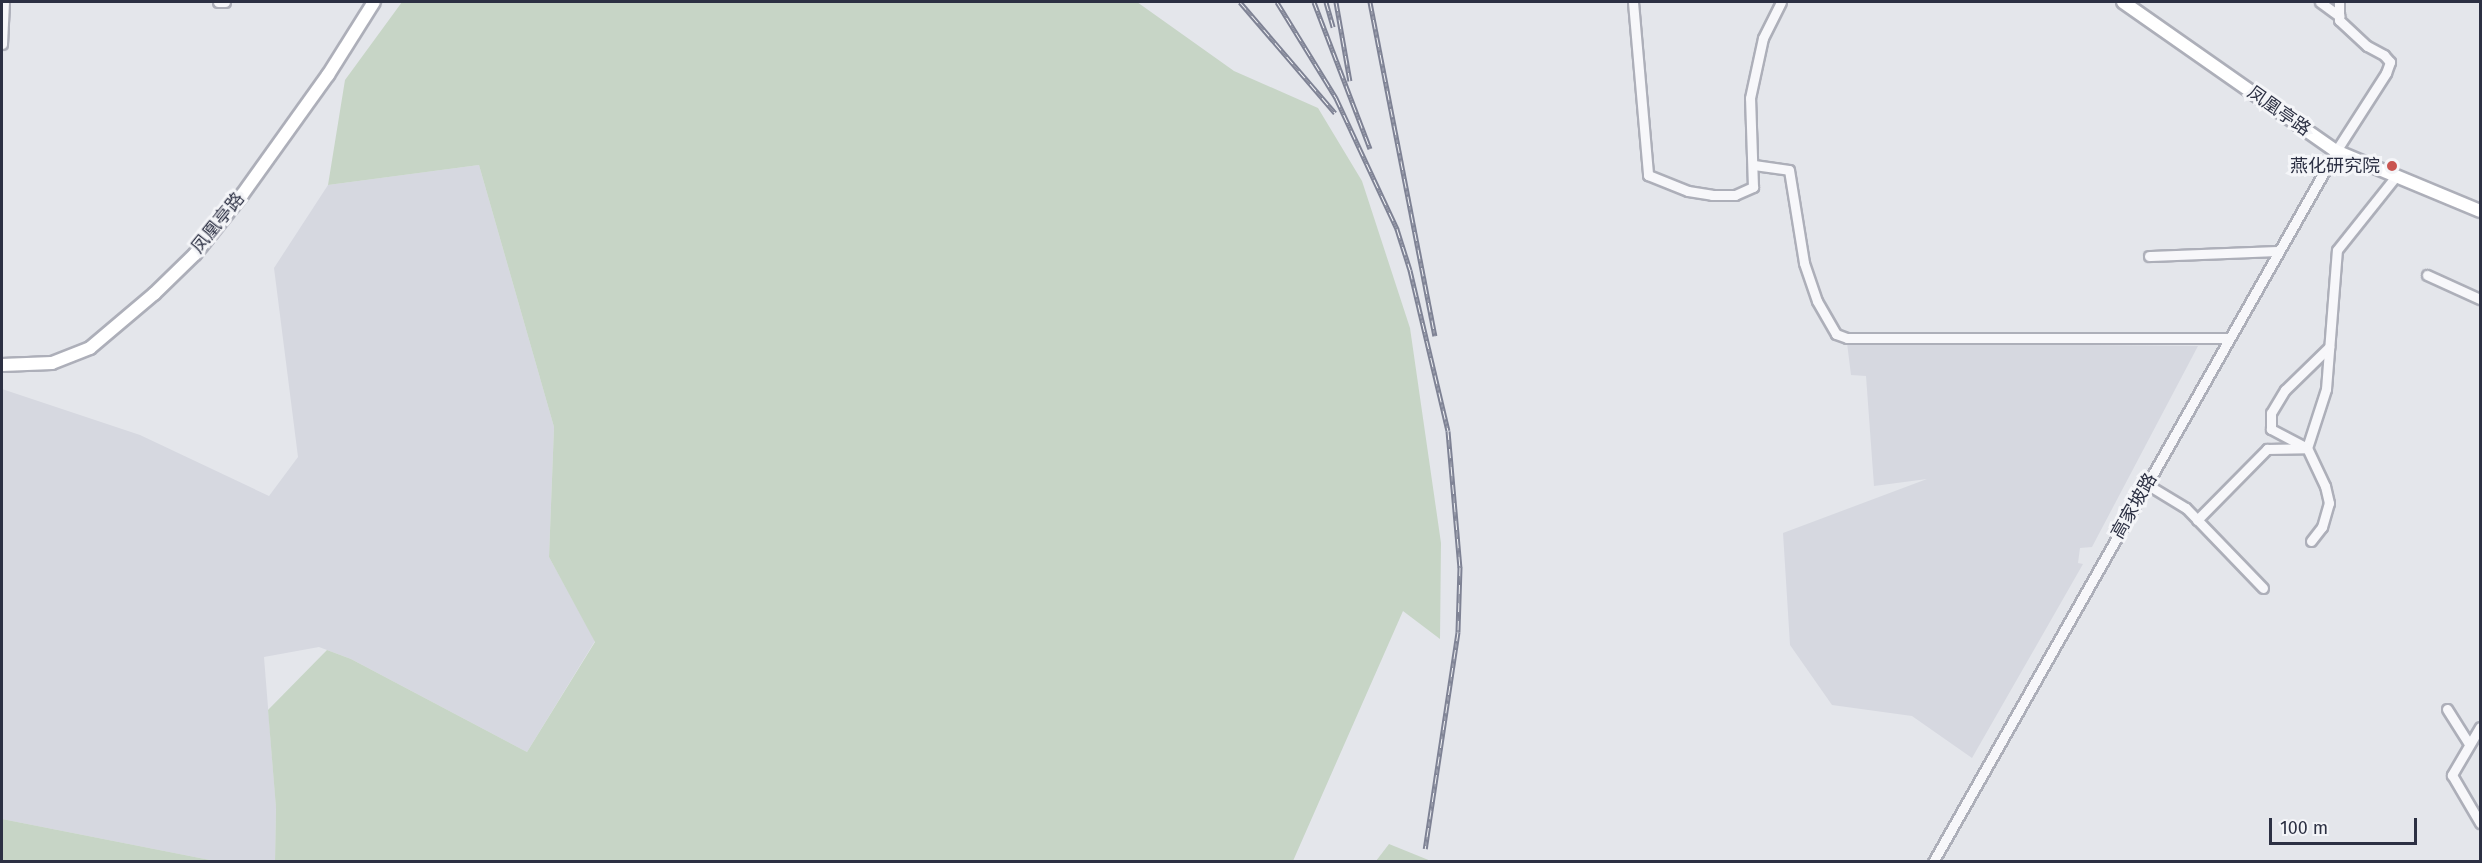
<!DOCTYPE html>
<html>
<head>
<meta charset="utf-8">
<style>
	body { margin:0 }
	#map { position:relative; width:2482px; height:863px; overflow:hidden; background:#e4e6eb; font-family:"Fira Sans","Noto Sans SC",sans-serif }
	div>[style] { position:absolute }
	.built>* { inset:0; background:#d6d8e0 }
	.green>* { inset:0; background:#c7d5c6 }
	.roads { filter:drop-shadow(2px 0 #adafb9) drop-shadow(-2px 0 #adafb9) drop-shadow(0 2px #adafb9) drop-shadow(0 -2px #adafb9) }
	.street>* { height:9px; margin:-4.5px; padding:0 4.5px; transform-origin:4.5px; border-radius:4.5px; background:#f7f7fa }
	.secondary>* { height:12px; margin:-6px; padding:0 6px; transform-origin:6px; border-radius:6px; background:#fff }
	.rail>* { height:5px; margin-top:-2.5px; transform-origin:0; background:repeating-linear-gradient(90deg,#f4f5f8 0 9px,#7e8294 0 18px); box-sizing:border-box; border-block:2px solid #7e8294 }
	.dots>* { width:16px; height:16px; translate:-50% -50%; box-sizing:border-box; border:3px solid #f4f5f8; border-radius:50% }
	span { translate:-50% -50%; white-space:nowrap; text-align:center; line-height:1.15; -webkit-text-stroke:6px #f4f5f8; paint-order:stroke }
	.street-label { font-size:18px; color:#2c3043 }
	.poi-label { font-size:18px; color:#2c3043 }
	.right { translate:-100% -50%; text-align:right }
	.frame { position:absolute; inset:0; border:3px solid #2c3043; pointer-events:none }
	.scale { position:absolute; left:2269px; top:818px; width:148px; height:27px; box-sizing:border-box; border:3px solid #2c3043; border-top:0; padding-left:8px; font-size:18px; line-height:21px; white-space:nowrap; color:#2c3043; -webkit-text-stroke:4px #f4f5f8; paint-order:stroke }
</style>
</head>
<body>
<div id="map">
	<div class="built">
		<div style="clip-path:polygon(479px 165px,554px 427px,549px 557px,595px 641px,527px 752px,351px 659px,319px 647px,264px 657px,276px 808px,275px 861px,215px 861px,2px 819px,2px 389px,140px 435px,269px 496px,298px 457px,274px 268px,328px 185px)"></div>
		<div style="clip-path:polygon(1847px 343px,2198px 346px,2092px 547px,2080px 548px,2078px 563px,2083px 564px,1972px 758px,1912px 716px,1832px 705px,1790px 645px,1783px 533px,1927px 479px,1874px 486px,1866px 376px,1851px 375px)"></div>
	</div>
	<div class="green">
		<div style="clip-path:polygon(402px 2px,1137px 2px,1234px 71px,1318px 108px,1362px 181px,1410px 328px,1441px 543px,1440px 639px,1403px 611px,1293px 861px,275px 861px,276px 808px,268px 710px,327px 650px,351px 659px,527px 752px,595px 642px,549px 557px,554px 427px,479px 165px,328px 185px,345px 80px)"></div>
		<div style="clip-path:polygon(2px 819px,215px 861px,2px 861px)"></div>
		<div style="clip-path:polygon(1389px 844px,1431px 861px,1376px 861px)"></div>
	</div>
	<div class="roads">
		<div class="street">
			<div style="left:218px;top:2px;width:7px"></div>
			<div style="left:1633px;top:2px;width:174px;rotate:85deg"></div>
			<div style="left:1648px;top:175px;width:43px;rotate:21.8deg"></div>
			<div style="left:1688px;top:191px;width:24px;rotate:9deg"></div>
			<div style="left:1712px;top:195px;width:23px"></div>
			<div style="left:1735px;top:195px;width:20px;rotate:-24deg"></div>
			<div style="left:1753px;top:187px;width:89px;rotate:-91.9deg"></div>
			<div style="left:1750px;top:98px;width:61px;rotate:-77.8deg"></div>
			<div style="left:1763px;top:38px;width:40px;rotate:-63.4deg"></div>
			<div style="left:2320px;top:2px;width:24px;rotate:36deg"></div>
			<div style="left:2px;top:44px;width:42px;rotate:-87.3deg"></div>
			<div style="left:1754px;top:165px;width:35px;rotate:8deg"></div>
			<div style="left:1789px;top:170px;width:94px;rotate:80.8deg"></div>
			<div style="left:1804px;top:263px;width:40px;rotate:71.1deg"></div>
			<div style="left:1817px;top:301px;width:38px;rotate:60deg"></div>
			<div style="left:1836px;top:334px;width:12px;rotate:20deg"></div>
			<div style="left:1847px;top:338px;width:382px"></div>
			<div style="left:2149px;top:256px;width:130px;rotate:-2.2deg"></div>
			<div style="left:2427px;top:275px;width:58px;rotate:24.4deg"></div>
			<div style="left:2307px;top:448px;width:41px;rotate:-152.2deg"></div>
			<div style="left:2271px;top:429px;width:16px;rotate:-90deg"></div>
			<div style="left:2271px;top:413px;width:27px;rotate:-59deg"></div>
			<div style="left:2285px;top:390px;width:62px;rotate:-44.3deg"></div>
			<div style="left:2148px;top:485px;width:44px;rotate:31.2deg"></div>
			<div style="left:2186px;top:508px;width:111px;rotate:46.1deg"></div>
			<div style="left:2197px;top:520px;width:100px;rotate:-45.4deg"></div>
			<div style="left:2267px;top:449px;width:39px;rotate:-1deg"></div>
			<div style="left:2311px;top:541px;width:18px;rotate:-52deg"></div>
			<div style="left:2322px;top:527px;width:25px;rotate:-74deg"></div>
			<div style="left:2329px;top:503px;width:17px;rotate:-103deg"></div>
			<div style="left:2325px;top:486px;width:42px;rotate:-115.3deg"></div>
			<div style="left:2307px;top:448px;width:62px;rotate:-72.1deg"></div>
			<div style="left:2326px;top:389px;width:139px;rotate:-85.5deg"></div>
			<div style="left:2337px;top:250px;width:95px;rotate:-51.4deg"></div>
			<div style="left:2447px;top:709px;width:41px;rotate:57.8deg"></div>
			<div style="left:2480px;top:727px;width:56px;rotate:120.3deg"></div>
			<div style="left:2452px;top:775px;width:56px;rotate:59.7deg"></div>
			<div style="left:1933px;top:862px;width:817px;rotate:-60.46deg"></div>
			<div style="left:2336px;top:151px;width:93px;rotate:-57.3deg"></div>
			<div style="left:2386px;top:73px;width:12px;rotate:-70deg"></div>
			<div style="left:2390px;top:62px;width:9px;rotate:-131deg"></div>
			<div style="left:2384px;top:55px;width:19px;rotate:-152deg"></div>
			<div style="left:2367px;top:46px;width:38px;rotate:-137deg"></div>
			<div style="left:2339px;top:20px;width:18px;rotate:-90deg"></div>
		</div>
		<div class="secondary">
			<div style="left:2123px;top:2px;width:260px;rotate:35deg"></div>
			<div style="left:2336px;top:151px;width:156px;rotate:22.6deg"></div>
			<div style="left:2px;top:365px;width:50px;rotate:-2.3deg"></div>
			<div style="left:52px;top:363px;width:41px;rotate:-21.5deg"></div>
			<div style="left:90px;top:348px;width:84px;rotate:-40.2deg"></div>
			<div style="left:154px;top:294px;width:57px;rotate:-44.3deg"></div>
			<div style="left:195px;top:254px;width:75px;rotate:-51.5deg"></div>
			<div style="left:242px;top:195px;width:148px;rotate:-54.4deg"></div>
			<div style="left:328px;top:75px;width:86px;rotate:-57.8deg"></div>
		</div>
	</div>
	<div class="rail">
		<div style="left:1240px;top:2px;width:146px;rotate:49.4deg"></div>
		<div style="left:1277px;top:2px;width:113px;rotate:58.4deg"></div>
		<div style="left:1336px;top:98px;width:145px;rotate:65deg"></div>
		<div style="left:1397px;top:229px;width:43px;rotate:72.4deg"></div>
		<div style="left:1410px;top:270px;width:165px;rotate:76.7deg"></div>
		<div style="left:1448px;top:431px;width:137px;rotate:85deg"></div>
		<div style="left:1460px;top:567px;width:65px;rotate:91.8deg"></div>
		<div style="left:1458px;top:632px;width:219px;rotate:98.6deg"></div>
		<div style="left:1314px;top:2px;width:157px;rotate:69.1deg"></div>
		<div style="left:1326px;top:2px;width:26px;rotate:74deg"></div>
		<div style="left:1336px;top:2px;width:80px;rotate:80deg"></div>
		<div style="left:1370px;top:2px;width:340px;rotate:79deg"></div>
	</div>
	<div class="dots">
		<div style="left:2392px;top:166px;background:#c95551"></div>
	</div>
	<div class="street-label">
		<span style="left:2279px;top:111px;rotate:35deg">凤凰亭路</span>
		<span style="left:218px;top:223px;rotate:-51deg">凤凰亭路</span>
		<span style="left:2134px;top:506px;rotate:-60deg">高家坡路</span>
	</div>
	<div class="poi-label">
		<span class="right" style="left:2380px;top:166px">燕化研究院</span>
	</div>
	<div class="frame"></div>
	<div class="scale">100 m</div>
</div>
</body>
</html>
